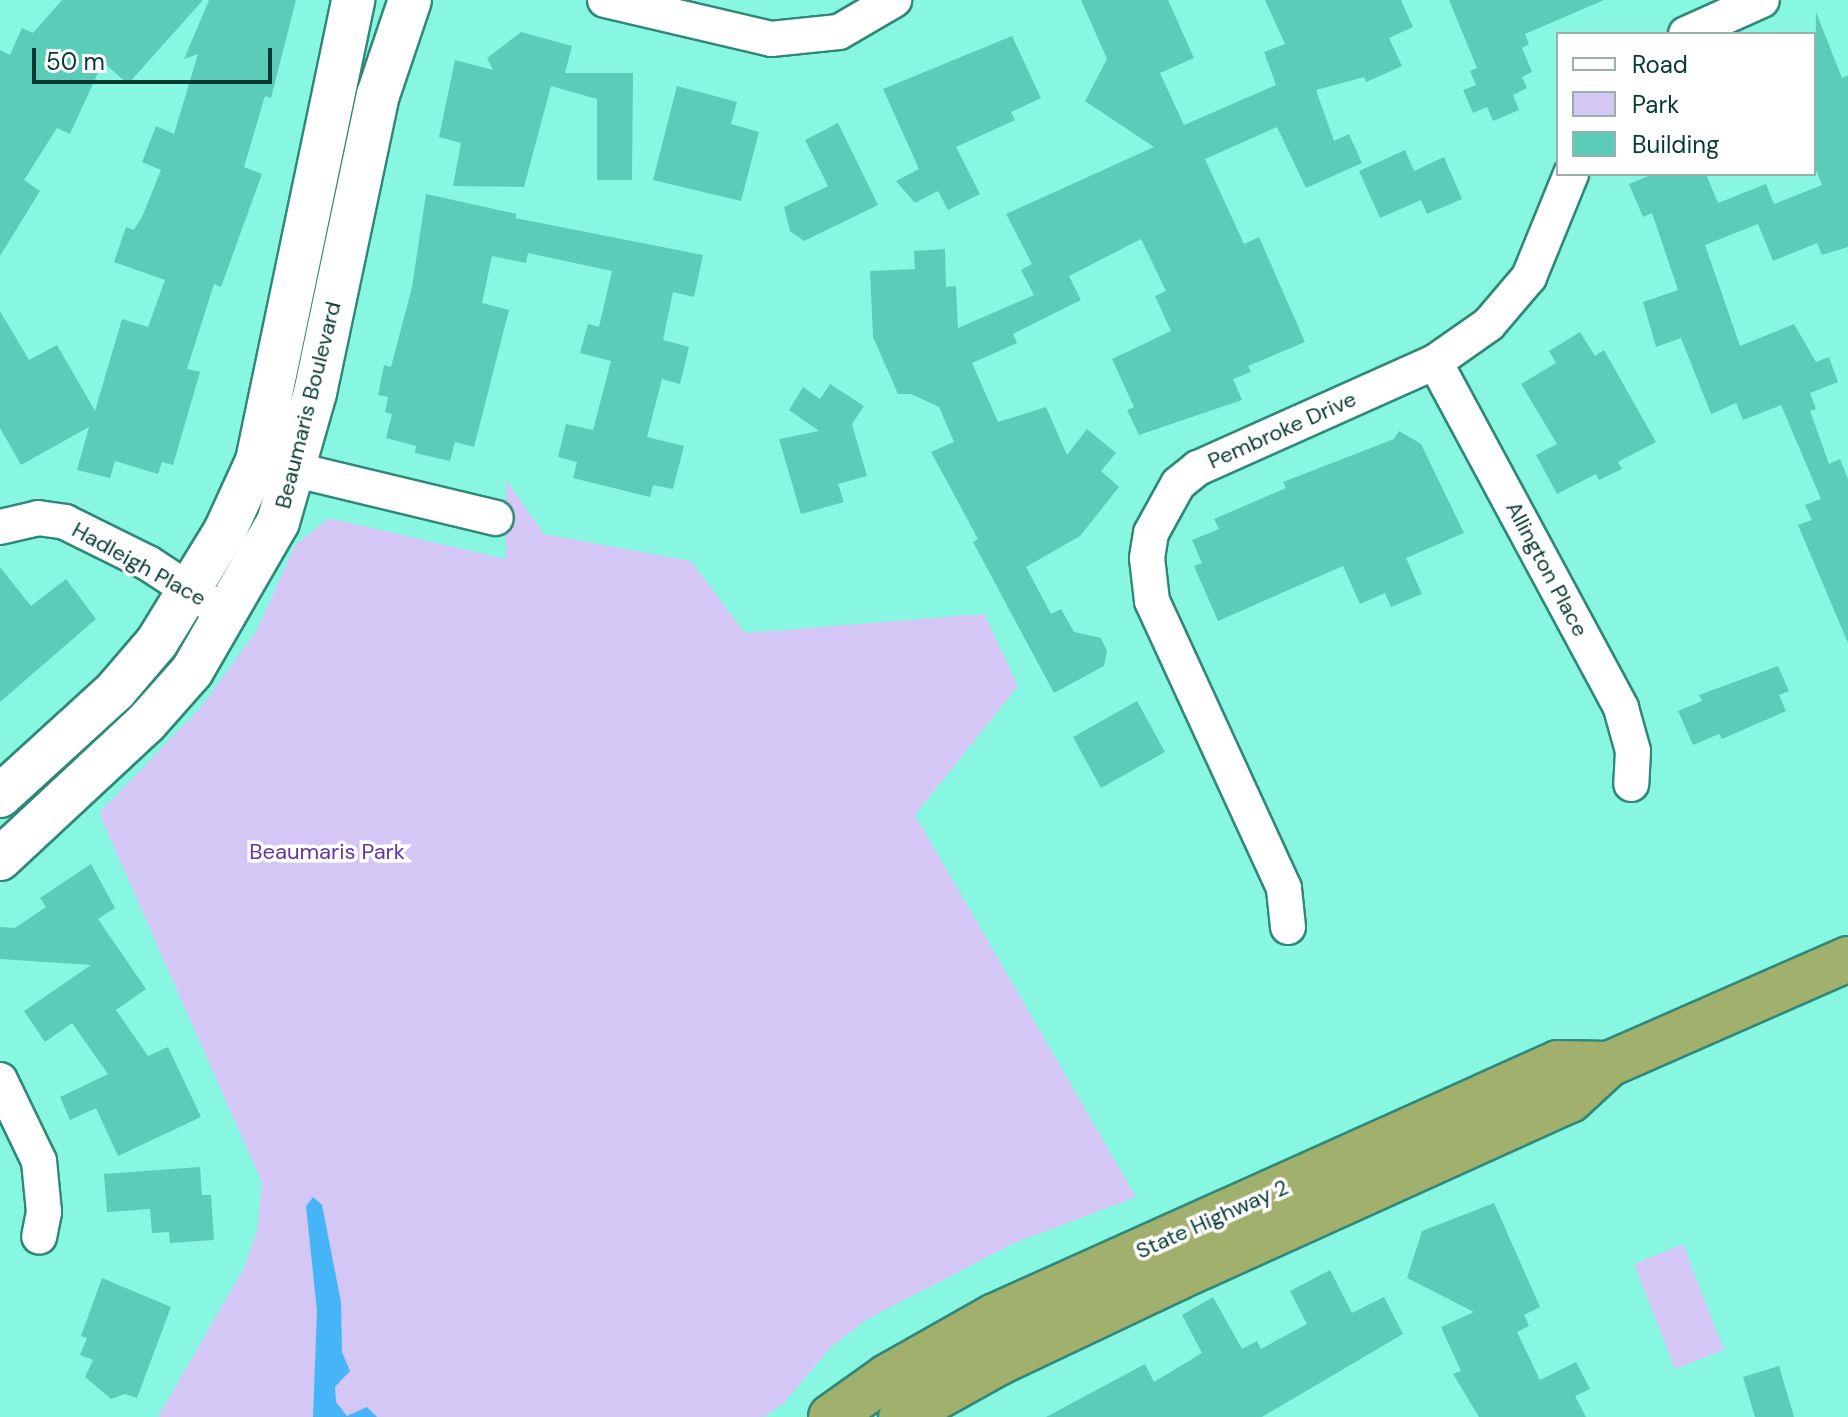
<!DOCTYPE html>
<html>
<head>
<meta charset="utf-8">
<style>
	body { margin:0 }
	#map { position:relative; width:1848px; height:1417px; overflow:hidden; background:#88f7e1; font-family:"DM Sans",sans-serif }
	div>[style] { position:absolute }
	.green>* { inset:0; background:#d4c6f5 }
	.water>* { inset:0; background:#46b5f8 }
	.building>* { inset:0; background:#5bccb7 }
	.roads { filter:drop-shadow(2px 0 #308878) drop-shadow(-2px 0 #308878) drop-shadow(0 2px #308878) drop-shadow(0 -2px #308878) }
	.minor>* { height:34px; margin:-17px; padding:0 17px; transform-origin:17px; border-radius:17px; background:#fff }
	.tertiary>* { height:42px; margin:-21px; padding:0 21px; transform-origin:21px; border-radius:21px; background:#fff }
	.trunk>* { height:44px; margin:-22px; padding:0 22px; transform-origin:22px; border-radius:22px; background:#a2b06e }
	span { translate:-50% -50%; white-space:nowrap; text-align:center; line-height:1.15; -webkit-text-stroke:7px #fff; paint-order:stroke }
	.street-label { font-size:22px; color:#063a32 }
	.park-label { font-size:22px; color:#6334a1 }
	.legend { position:absolute; left:1556px; top:32px; width:260px; height:144px; box-sizing:border-box; background:#fff; border:2px solid #9bb0ad; margin:0; padding:10px 14px; list-style:none; font-size:24px; color:#063a32 }
	.legend li { display:flex; align-items:center; gap:16px; height:40px }
	.legend b { width:40px; border:2px solid #9bb0ad }
	.scale { position:absolute; left:32px; top:48px; width:240px; height:36px; box-sizing:border-box; border:4px solid #063a32; border-top:0; padding-left:10px; font-size:24px; line-height:28px; white-space:nowrap; color:#063a32; -webkit-text-stroke:6px #fff; paint-order:stroke }
</style>
</head>
<body>
<div id="map">
	<div class="green">
		<div style="clip-path:polygon(506px 480px,544px 534px,691px 561px,745px 633px,984px 614px,1018px 686px,915px 815px,1136px 1197px,1012px 1244px,866px 1320px,830px 1348px,784px 1403px,764px 1417px,158px 1417px,244px 1268px,257px 1231px,262px 1183px,99px 813px,201px 707px,257px 630px,295px 545px,329px 518px,506px 559px)"></div>
		<div style="clip-path:polygon(1683px 1244px,1724px 1350px,1675px 1369px,1634px 1264px)"></div>
	</div>
	<div class="water">
		<div style="clip-path:polygon(313px 1197px,322px 1205px,341px 1302px,342px 1352px,350px 1371px,335px 1387px,336px 1402px,347px 1416px,367px 1407px,377px 1417px,313px 1417px,317px 1311px,306px 1206px)"></div>
	</div>
	<div class="building">
		<div style="clip-path:polygon(62px 0,203px 0,128px 84px,103px 62px,70px 134px,57px 128px,24px 180px,40px 191px,0 256px,0 50px,10px 55px,22px 28px,33px 33px)"></div>
		<div style="clip-path:polygon(209px 0,296px 0,271px 98px,265px 96px,244px 167px,262px 174px,221px 287px,214px 284px,187px 369px,200px 372px,173px 465px,162px 462px,158px 474px,115px 461px,110px 478px,77px 470px,89px 427px,21px 465px,0 428px,0 311px,29px 360px,57px 345px,95px 411px,122px 319px,148px 327px,165px 280px,114px 262px,126px 227px,134px 230px,142px 217px,161px 170px,142px 162px,156px 126px,174px 134px,198px 54px,184px 59px)"></div>
		<div style="clip-path:polygon(1081px 0,1168px 0,1194px 58px,1160px 73px,1184px 125px,1276px 85px,1264px 52px,1285px 44px,1265px 0,1401px 0,1413px 27px,1389px 38px,1402px 66px,1366px 82px,1364px 77px,1316px 90px,1334px 141px,1349px 134px,1362px 163px,1306px 188px,1277px 127px,1205px 159px,1244px 244px,1259px 237px,1305px 342px,1248px 366px,1251px 372px,1233px 379px,1242px 400px,1139px 435px,1127px 410px,1134px 407px,1112px 359px,1171px 331px,1155px 296px,1166px 291px,1141px 239px,1069px 276px,1081px 300px,1013px 334px,1017px 343px,972px 363px,998px 422px,1046px 407px,1067px 455px,1087px 429px,1116px 453px,1101px 471px,1119px 487px,1080px 536px,1026px 567px,1051px 614px,1061px 609px,1074px 632px,1101px 638px,1107px 651px,1104px 666px,1054px 693px,973px 542px,978px 539px,931px 452px,954px 442px,939px 407px,911px 394px,898px 394px,873px 337px,870px 271px,915px 269px,914px 251px,945px 249px,946px 287px,956px 286px,958px 328px,1034px 295px,1021px 270px,1032px 264px,1006px 214px,1154px 147px,1085px 101px,1107px 59px)"></div>
		<div style="clip-path:polygon(1449px 0,1604px 0,1525px 34px,1529px 44px,1522px 48px,1532px 72px,1522px 77px,1527px 88px,1513px 95px,1519px 110px,1493px 121px,1487px 107px,1473px 113px,1463px 90px,1476px 85px,1470px 71px,1477px 68px)"></div>
		<div style="clip-path:polygon(1816px 12px,1842px 78px,1848px 75px,1848px 247px,1822px 255px,1817px 243px,1773px 261px,1758px 224px,1705px 245px,1740px 346px,1794px 324px,1816px 362px,1829px 357px,1838px 382px,1810px 393px,1816px 409px,1810px 411px,1829px 464px,1840px 459px,1848px 479px,1848px 643px,1798px 525px,1812px 520px,1805px 505px,1821px 499px,1781px 405px,1743px 420px,1736px 403px,1711px 414px,1681px 338px,1656px 347px,1643px 302px,1678px 290px,1652px 213px,1643px 217px,1629px 184px,1653px 174px,1706px 174px,1718px 203px,1766px 184px,1774px 204px,1822px 185px,1814px 165px)"></div>
		<div style="clip-path:polygon(521px 32px,572px 46px,565px 73px,633px 73px,632px 180px,597px 180px,597px 99px,551px 86px,524px 187px,453px 186px,461px 143px,439px 137px,455px 60px,493px 70px,487px 58px)"></div>
		<div style="clip-path:polygon(1012px 36px,1041px 98px,1011px 112px,1015px 120px,956px 147px,980px 194px,948px 210px,938px 191px,915px 203px,896px 181px,919px 169px,883px 89px)"></div>
		<div style="clip-path:polygon(677px 86px,737px 102px,731px 124px,759px 132px,741px 201px,653px 180px)"></div>
		<div style="clip-path:polygon(838px 123px,878px 205px,804px 241px,790px 231px,784px 207px,828px 186px,805px 140px)"></div>
		<div style="clip-path:polygon(1405px 150px,1414px 171px,1444px 157px,1462px 199px,1427px 214px,1421px 200px,1380px 218px,1359px 171px)"></div>
		<div style="clip-path:polygon(426px 194px,517px 214px,515px 218px,703px 255px,694px 297px,673px 292px,663px 340px,689px 347px,680px 384px,662px 379px,647px 437px,684px 446px,673px 489px,653px 485px,650px 497px,573px 478px,577px 462px,558px 457px,566px 424px,593px 430px,611px 361px,580px 353px,588px 324px,599px 327px,612px 271px,528px 253px,526px 263px,492px 256px,482px 303px,509px 310px,474px 447px,455px 442px,450px 461px,415px 453px,416px 446px,386px 438px,392px 414px,385px 412px,388px 397px,378px 395px,384px 365px,391px 367px,412px 287px)"></div>
		<div style="clip-path:polygon(1580px 332px,1595px 356px,1604px 350px,1656px 442px,1618px 462px,1622px 469px,1599px 480px,1596px 474px,1557px 494px,1536px 455px,1557px 444px,1521px 384px,1556px 363px,1549px 351px)"></div>
		<div style="clip-path:polygon(830px 384px,864px 406px,852px 424px,867px 476px,838px 484px,844px 502px,801px 514px,779px 439px,819px 431px,789px 410px,803px 387px,820px 399px)"></div>
		<div style="clip-path:polygon(1399px 431px,1421px 444px,1464px 533px,1406px 558px,1422px 594px,1391px 607px,1385px 593px,1360px 604px,1343px 566px,1218px 621px,1194px 566px,1202px 563px,1192px 540px,1219px 529px,1214px 519px,1286px 488px,1283px 482px,1394px 439px)"></div>
		<div style="clip-path:polygon(0 567px,31px 606px,66px 579px,96px 619px,0 702px)"></div>
		<div style="clip-path:polygon(1778px 666px,1789px 691px,1779px 695px,1786px 711px,1722px 739px,1719px 734px,1693px 745px,1678px 711px,1702px 701px,1699px 695px)"></div>
		<div style="clip-path:polygon(1137px 701px,1165px 752px,1101px 788px,1073px 737px)"></div>
		<div style="clip-path:polygon(91px 864px,115px 908px,98px 919px,146px 989px,116px 1010px,148px 1056px,168px 1047px,201px 1117px,118px 1156px,96px 1108px,70px 1120px,60px 1097px,108px 1074px,72px 1023px,45px 1042px,24px 1011px,91px 965px,0 959px,0 927px,15px 928px,46px 907px,40px 898px)"></div>
		<div style="clip-path:polygon(200px 1167px,202px 1195px,211px 1195px,214px 1240px,170px 1243px,169px 1232px,152px 1233px,150px 1209px,107px 1212px,104px 1174px)"></div>
		<div style="clip-path:polygon(1494px 1203px,1540px 1307px,1524px 1315px,1529px 1326px,1517px 1332px,1540px 1380px,1576px 1362px,1590px 1389px,1575px 1396px,1586px 1417px,1479px 1417px,1453px 1374px,1461px 1371px,1441px 1327px,1474px 1312px,1407px 1278px,1422px 1231px)"></div>
		<div style="clip-path:polygon(1330px 1270px,1352px 1313px,1384px 1297px,1403px 1334px,1262px 1417px,1046px 1417px,1145px 1364px,1154px 1382px,1202px 1353px,1182px 1315px,1213px 1297px,1242px 1349px,1257px 1341px,1261px 1349px,1307px 1324px,1290px 1291px)"></div>
		<div style="clip-path:polygon(102px 1278px,171px 1307px,137px 1398px,125px 1394px,111px 1399px,85px 1377px,93px 1360px,80px 1355px,87px 1338px,81px 1336px)"></div>
		<div style="clip-path:polygon(1779px 1366px,1794px 1417px,1755px 1417px,1743px 1377px)"></div>
	</div>
	<div class="roads">
		<div class="minor">
			<div style="left:605px;top:0;width:171px;rotate:13.2deg"></div>
			<div style="left:771px;top:39px;width:68px;rotate:-5.9deg"></div>
			<div style="left:839px;top:32px;width:64px;rotate:-30.2deg"></div>
			<div style="left:1686px;top:34px;width:83px;rotate:-24.1deg"></div>
			<div style="left:1435px;top:362px;width:393px;rotate:61.7deg"></div>
			<div style="left:1621px;top:708px;width:45px;rotate:74.4deg"></div>
			<div style="left:1633px;top:751px;width:33px;rotate:93deg"></div>
			<div style="left:271px;top:464px;width:231px;rotate:13.5deg"></div>
			<div style="left:0;top:527px;width:39px;rotate:-13deg"></div>
			<div style="left:38px;top:518px;width:27px;rotate:8deg"></div>
			<div style="left:65px;top:522px;width:93px;rotate:26.3deg"></div>
			<div style="left:148px;top:563px;width:73px;rotate:33.3deg"></div>
			<div style="left:1288px;top:927px;width:39px;rotate:-96deg"></div>
			<div style="left:1284px;top:888px;width:316px;rotate:-114.7deg"></div>
			<div style="left:1152px;top:601px;width:43px;rotate:-96.6deg"></div>
			<div style="left:1147px;top:558px;width:25px;rotate:-81deg"></div>
			<div style="left:1151px;top:533px;width:56px;rotate:-61.1deg"></div>
			<div style="left:1178px;top:484px;width:26px;rotate:-39deg"></div>
			<div style="left:1198px;top:468px;width:260px;rotate:-24.1deg"></div>
			<div style="left:1435px;top:362px;width:66px;rotate:-35.1deg"></div>
			<div style="left:1489px;top:324px;width:62px;rotate:-49.6deg"></div>
			<div style="left:1529px;top:277px;width:111px;rotate:-67.8deg"></div>
			<div style="left:0;top:1080px;width:90px;rotate:64.3deg"></div>
			<div style="left:39px;top:1161px;width:51px;rotate:84.4deg"></div>
			<div style="left:44px;top:1212px;width:25px;rotate:101deg"></div>
		</div>
		<div class="tertiary">
			<div style="left:0;top:796px;width:157px;rotate:-42.4deg"></div>
			<div style="left:116px;top:690px;width:63px;rotate:-49.5deg"></div>
			<div style="left:157px;top:642px;width:130px;rotate:-58.5deg"></div>
			<div style="left:225px;top:531px;width:77px;rotate:-65.4deg"></div>
			<div style="left:257px;top:461px;width:471px;rotate:-78.2deg"></div>
			<div style="left:0;top:859px;width:200px;rotate:-43deg"></div>
			<div style="left:146px;top:723px;width:69px;rotate:-48.5deg"></div>
			<div style="left:192px;top:671px;width:172px;rotate:-60deg"></div>
			<div style="left:278px;top:522px;width:134px;rotate:-74deg"></div>
			<div style="left:315px;top:393px;width:305px;rotate:-78.1deg"></div>
			<div style="left:378px;top:95px;width:100px;rotate:-71.4deg"></div>
		</div>
		<div class="trunk">
			<div style="left:831px;top:1417px;width:69px;rotate:-35.5deg"></div>
			<div style="left:887px;top:1377px;width:124px;rotate:-29.5deg"></div>
			<div style="left:995px;top:1316px;width:617px;rotate:-24.2deg"></div>
			<div style="left:1558px;top:1063px;width:51px;rotate:1.1deg"></div>
			<div style="left:901px;top:1417px;width:111px;rotate:-29.1deg"></div>
			<div style="left:998px;top:1363px;width:198px;rotate:-25.4deg"></div>
			<div style="left:1177px;top:1278px;width:431px;rotate:-24.4deg"></div>
			<div style="left:1570px;top:1100px;width:53px;rotate:-42.7deg"></div>
			<div style="left:1609px;top:1064px;width:261px;rotate:-23.7deg"></div>
		</div>
	</div>
	<div class="street-label">
		<span style="left:308px;top:405px;rotate:-76deg">Beaumaris Boulevard</span>
		<span style="left:1282px;top:430px;rotate:-24deg">Pembroke Drive</span>
		<span style="left:139px;top:564px;rotate:29deg">Hadleigh Place</span>
		<span style="left:1547px;top:569px;rotate:62deg">Allington Place</span>
		<span style="left:1212px;top:1219px;rotate:-24deg">State Highway 2</span>
	</div>
	<div class="park-label">
		<span style="left:327px;top:852px">Beaumaris Park</span>
	</div>
	<ul class="legend">
	<li><b style="height:10px;background:#fff"></b>Road</li>
	<li><b style="height:22px;background:#d4c6f5"></b>Park</li>
	<li><b style="height:22px;background:#5bccb7"></b>Building</li>
	</ul>
	<div class="scale">50 m</div>
</div>
</body>
</html>
